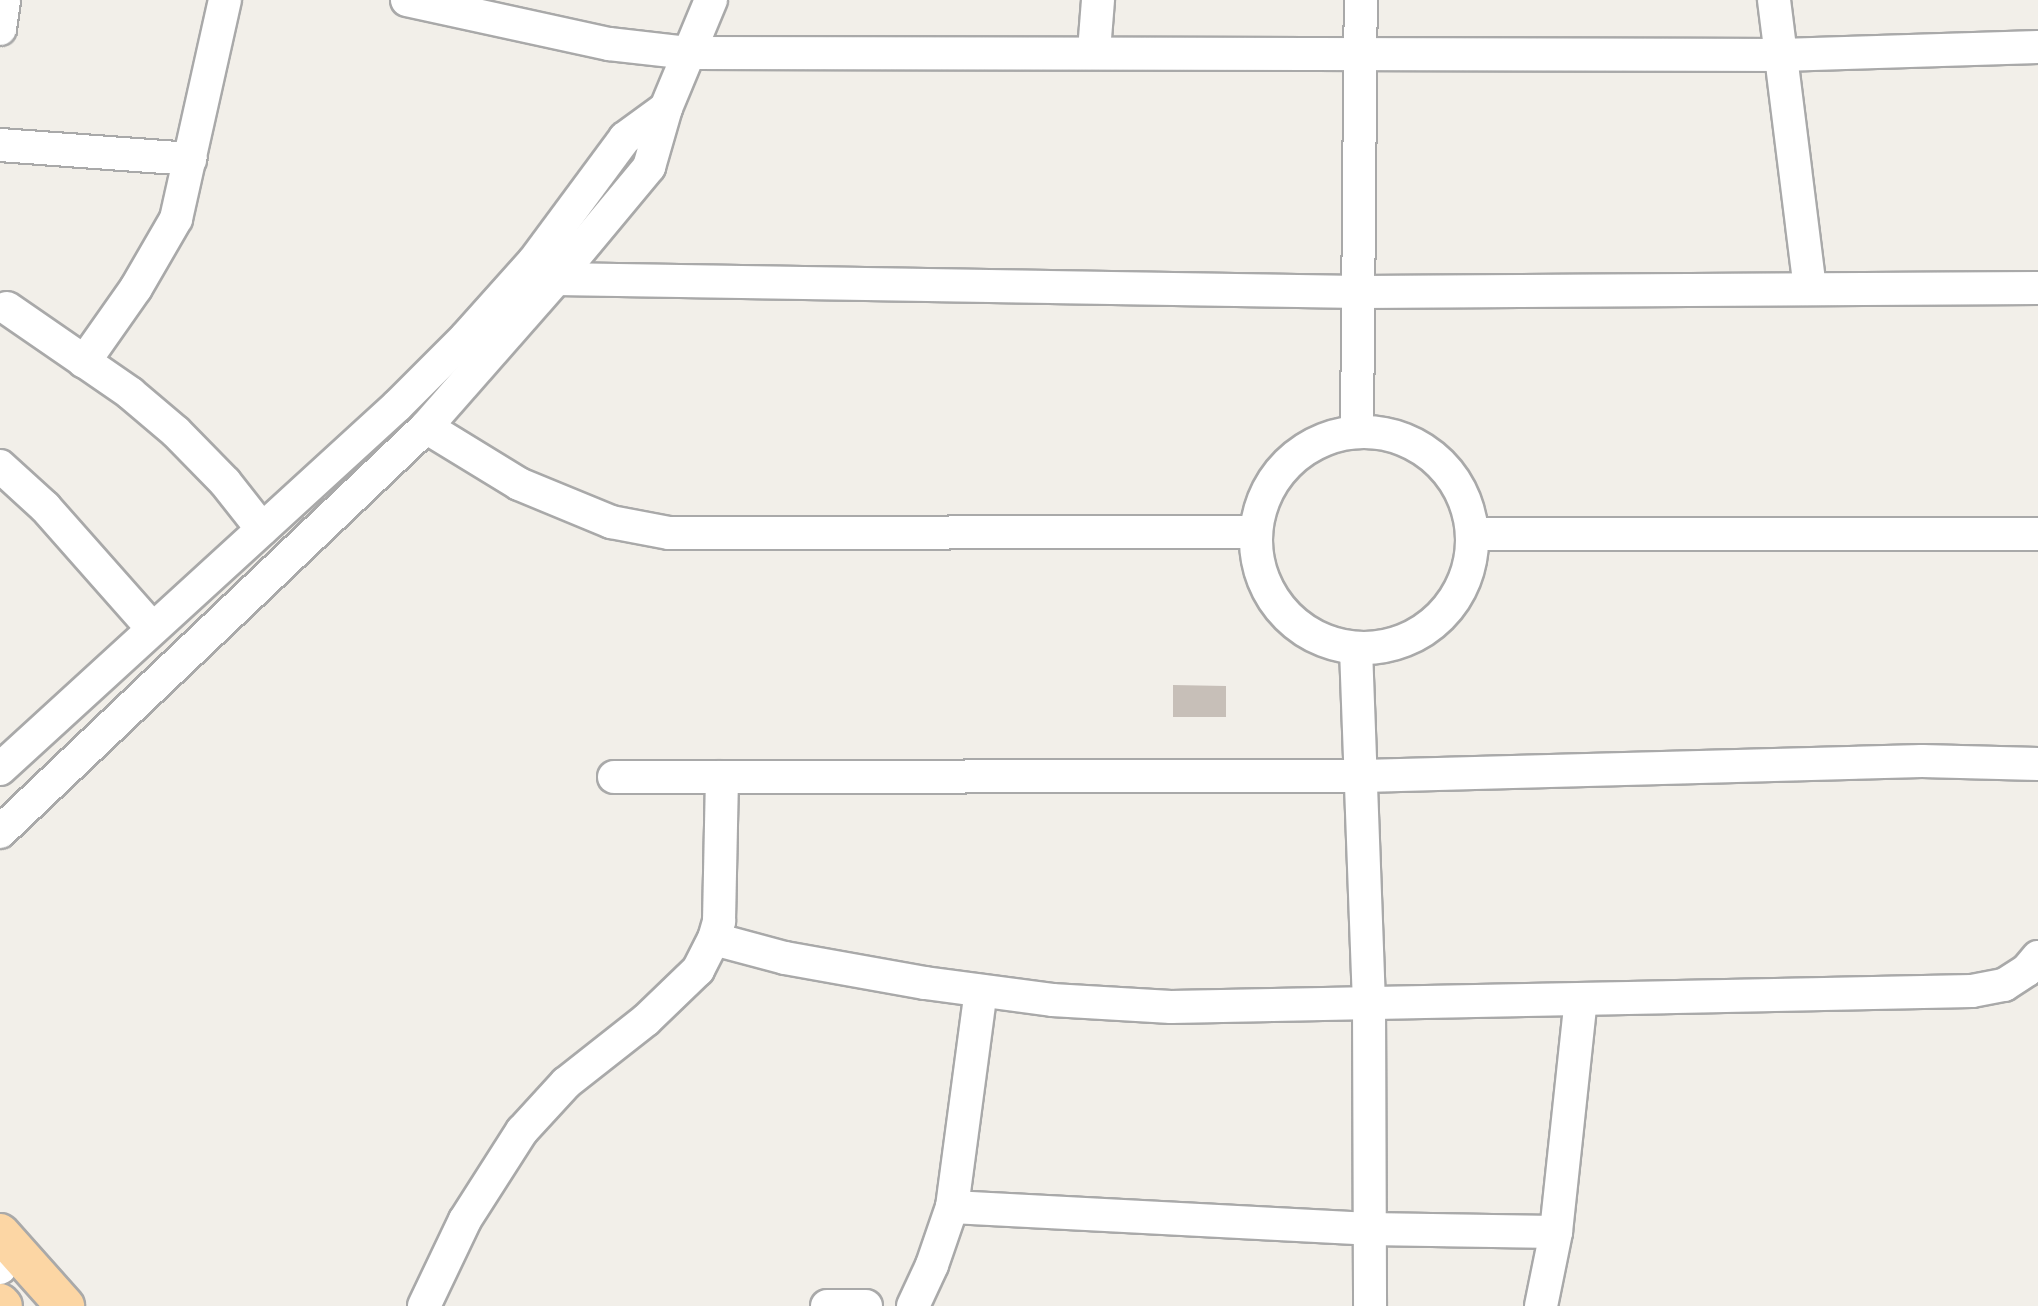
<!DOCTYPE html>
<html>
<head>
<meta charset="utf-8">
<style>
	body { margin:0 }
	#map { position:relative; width:2038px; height:1306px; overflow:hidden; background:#f2efe9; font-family:Manrope,sans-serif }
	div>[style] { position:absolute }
	.building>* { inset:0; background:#c7bfb8 }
	.roads { filter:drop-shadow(2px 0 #a9a9a9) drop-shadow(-2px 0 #a9a9a9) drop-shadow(0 2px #a9a9a9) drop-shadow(0 -2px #a9a9a9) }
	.minor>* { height:32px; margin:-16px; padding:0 16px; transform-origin:16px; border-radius:16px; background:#fff }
	.minor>.ring { margin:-16px; padding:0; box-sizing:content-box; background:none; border:32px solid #fff; border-radius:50% }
	.primary>* { height:38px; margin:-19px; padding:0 19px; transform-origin:19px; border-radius:19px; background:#fcd6a4 }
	span { translate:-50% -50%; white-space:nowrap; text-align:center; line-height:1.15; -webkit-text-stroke:5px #fff; paint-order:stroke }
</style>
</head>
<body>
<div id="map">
	<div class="building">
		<div style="clip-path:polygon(1173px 685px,1226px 686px,1226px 717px,1173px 717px)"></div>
	</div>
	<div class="roads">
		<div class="minor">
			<div style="left:407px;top:0;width:207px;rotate:12.3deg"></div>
			<div style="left:609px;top:44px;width:81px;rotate:6.4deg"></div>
			<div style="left:689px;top:53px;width:1092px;rotate:0.1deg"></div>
			<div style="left:1781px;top:55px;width:257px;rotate:-1.8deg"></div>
			<div style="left:1774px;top:0;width:291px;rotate:82.9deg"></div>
			<div style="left:0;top:29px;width:29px;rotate:-82deg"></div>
			<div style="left:1094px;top:51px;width:51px;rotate:-85.5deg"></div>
			<div style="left:0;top:145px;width:191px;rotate:4.2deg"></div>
			<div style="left:556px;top:279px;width:804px;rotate:0.93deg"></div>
			<div style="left:1360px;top:292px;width:678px;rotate:-0.34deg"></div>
			<div style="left:7px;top:308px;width:150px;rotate:34.6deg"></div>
			<div style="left:130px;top:393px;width:60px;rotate:40.3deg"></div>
			<div style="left:176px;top:432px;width:70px;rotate:45.6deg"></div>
			<div style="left:225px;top:482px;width:60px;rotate:51.8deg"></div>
			<div style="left:84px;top:362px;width:90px;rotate:-54.9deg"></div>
			<div style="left:136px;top:288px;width:80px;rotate:-59.9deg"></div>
			<div style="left:176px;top:219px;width:224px;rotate:-77.4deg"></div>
			<div style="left:426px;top:427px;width:109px;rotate:31.5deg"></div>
			<div style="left:519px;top:484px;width:100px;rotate:22.4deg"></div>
			<div style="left:611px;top:522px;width:59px;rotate:10.7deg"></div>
			<div style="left:669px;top:533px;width:586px;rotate:-0.1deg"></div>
			<div style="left:1357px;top:431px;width:431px;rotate:-89.5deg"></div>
			<div class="ring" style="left:1256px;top:432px;width:184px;height:184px"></div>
			<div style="left:0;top:466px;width:61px;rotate:42.3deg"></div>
			<div style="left:45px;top:507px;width:162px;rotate:48.5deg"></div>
			<div style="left:1473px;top:534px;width:565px"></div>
			<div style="left:1356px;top:649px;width:354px;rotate:87.9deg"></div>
			<div style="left:1369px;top:1003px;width:303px;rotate:89.8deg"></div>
			<div style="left:0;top:769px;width:538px;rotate:-42.44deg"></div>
			<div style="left:397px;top:406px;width:98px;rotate:-45deg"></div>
			<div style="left:466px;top:337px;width:102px;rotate:-48.2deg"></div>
			<div style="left:534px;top:261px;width:153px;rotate:-53.5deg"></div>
			<div style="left:625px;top:138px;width:51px;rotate:-36.2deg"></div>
			<div style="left:614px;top:777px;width:749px;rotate:-0.08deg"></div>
			<div style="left:1363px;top:776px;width:559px;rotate:-1.54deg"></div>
			<div style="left:1922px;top:761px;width:116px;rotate:1.5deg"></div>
			<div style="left:0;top:832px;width:588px;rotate:-43.55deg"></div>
			<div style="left:426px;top:427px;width:197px;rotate:-48.7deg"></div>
			<div style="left:556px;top:279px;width:146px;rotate:-50.3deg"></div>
			<div style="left:649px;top:167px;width:61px;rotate:-73.9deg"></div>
			<div style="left:666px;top:108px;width:117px;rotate:-67.4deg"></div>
			<div style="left:714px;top:939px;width:73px;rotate:15deg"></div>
			<div style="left:785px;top:958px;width:142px;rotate:10.1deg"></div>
			<div style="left:925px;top:983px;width:128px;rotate:7.6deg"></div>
			<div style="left:1052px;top:1000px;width:119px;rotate:3.4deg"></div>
			<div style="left:1171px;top:1007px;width:801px;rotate:-1.14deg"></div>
			<div style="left:1972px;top:991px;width:33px;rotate:-11deg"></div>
			<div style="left:2004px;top:985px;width:27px;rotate:-33deg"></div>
			<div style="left:2027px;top:970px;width:17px;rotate:-50deg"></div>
			<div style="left:952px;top:1207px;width:418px;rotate:3deg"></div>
			<div style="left:1369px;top:1229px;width:187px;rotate:0.9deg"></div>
			<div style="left:0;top:1268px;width:28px;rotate:-75deg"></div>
			<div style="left:424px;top:1306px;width:95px;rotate:-64.5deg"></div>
			<div style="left:465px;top:1220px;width:106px;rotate:-57.4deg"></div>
			<div style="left:522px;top:1131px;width:65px;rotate:-47.5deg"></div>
			<div style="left:566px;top:1083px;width:102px;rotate:-38.2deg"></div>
			<div style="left:646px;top:1020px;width:72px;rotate:-43.9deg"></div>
			<div style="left:698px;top:970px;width:35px;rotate:-63deg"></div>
			<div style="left:714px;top:939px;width:19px;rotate:-74deg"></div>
			<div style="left:719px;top:921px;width:144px;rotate:-88.8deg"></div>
			<div style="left:827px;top:1306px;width:39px"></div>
			<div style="left:913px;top:1306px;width:45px;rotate:-65.1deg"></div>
			<div style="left:932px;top:1265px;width:61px;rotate:-71deg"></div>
			<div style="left:952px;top:1207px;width:218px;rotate:-82.4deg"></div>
			<div style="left:1541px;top:1306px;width:76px;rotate:-78.5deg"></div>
			<div style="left:1556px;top:1232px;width:234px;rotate:-83.9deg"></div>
		</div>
		<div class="primary">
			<div style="left:0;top:1233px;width:98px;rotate:48.3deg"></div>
			<div style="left:0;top:1303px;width:4px;rotate:45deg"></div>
		</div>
	</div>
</div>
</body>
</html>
